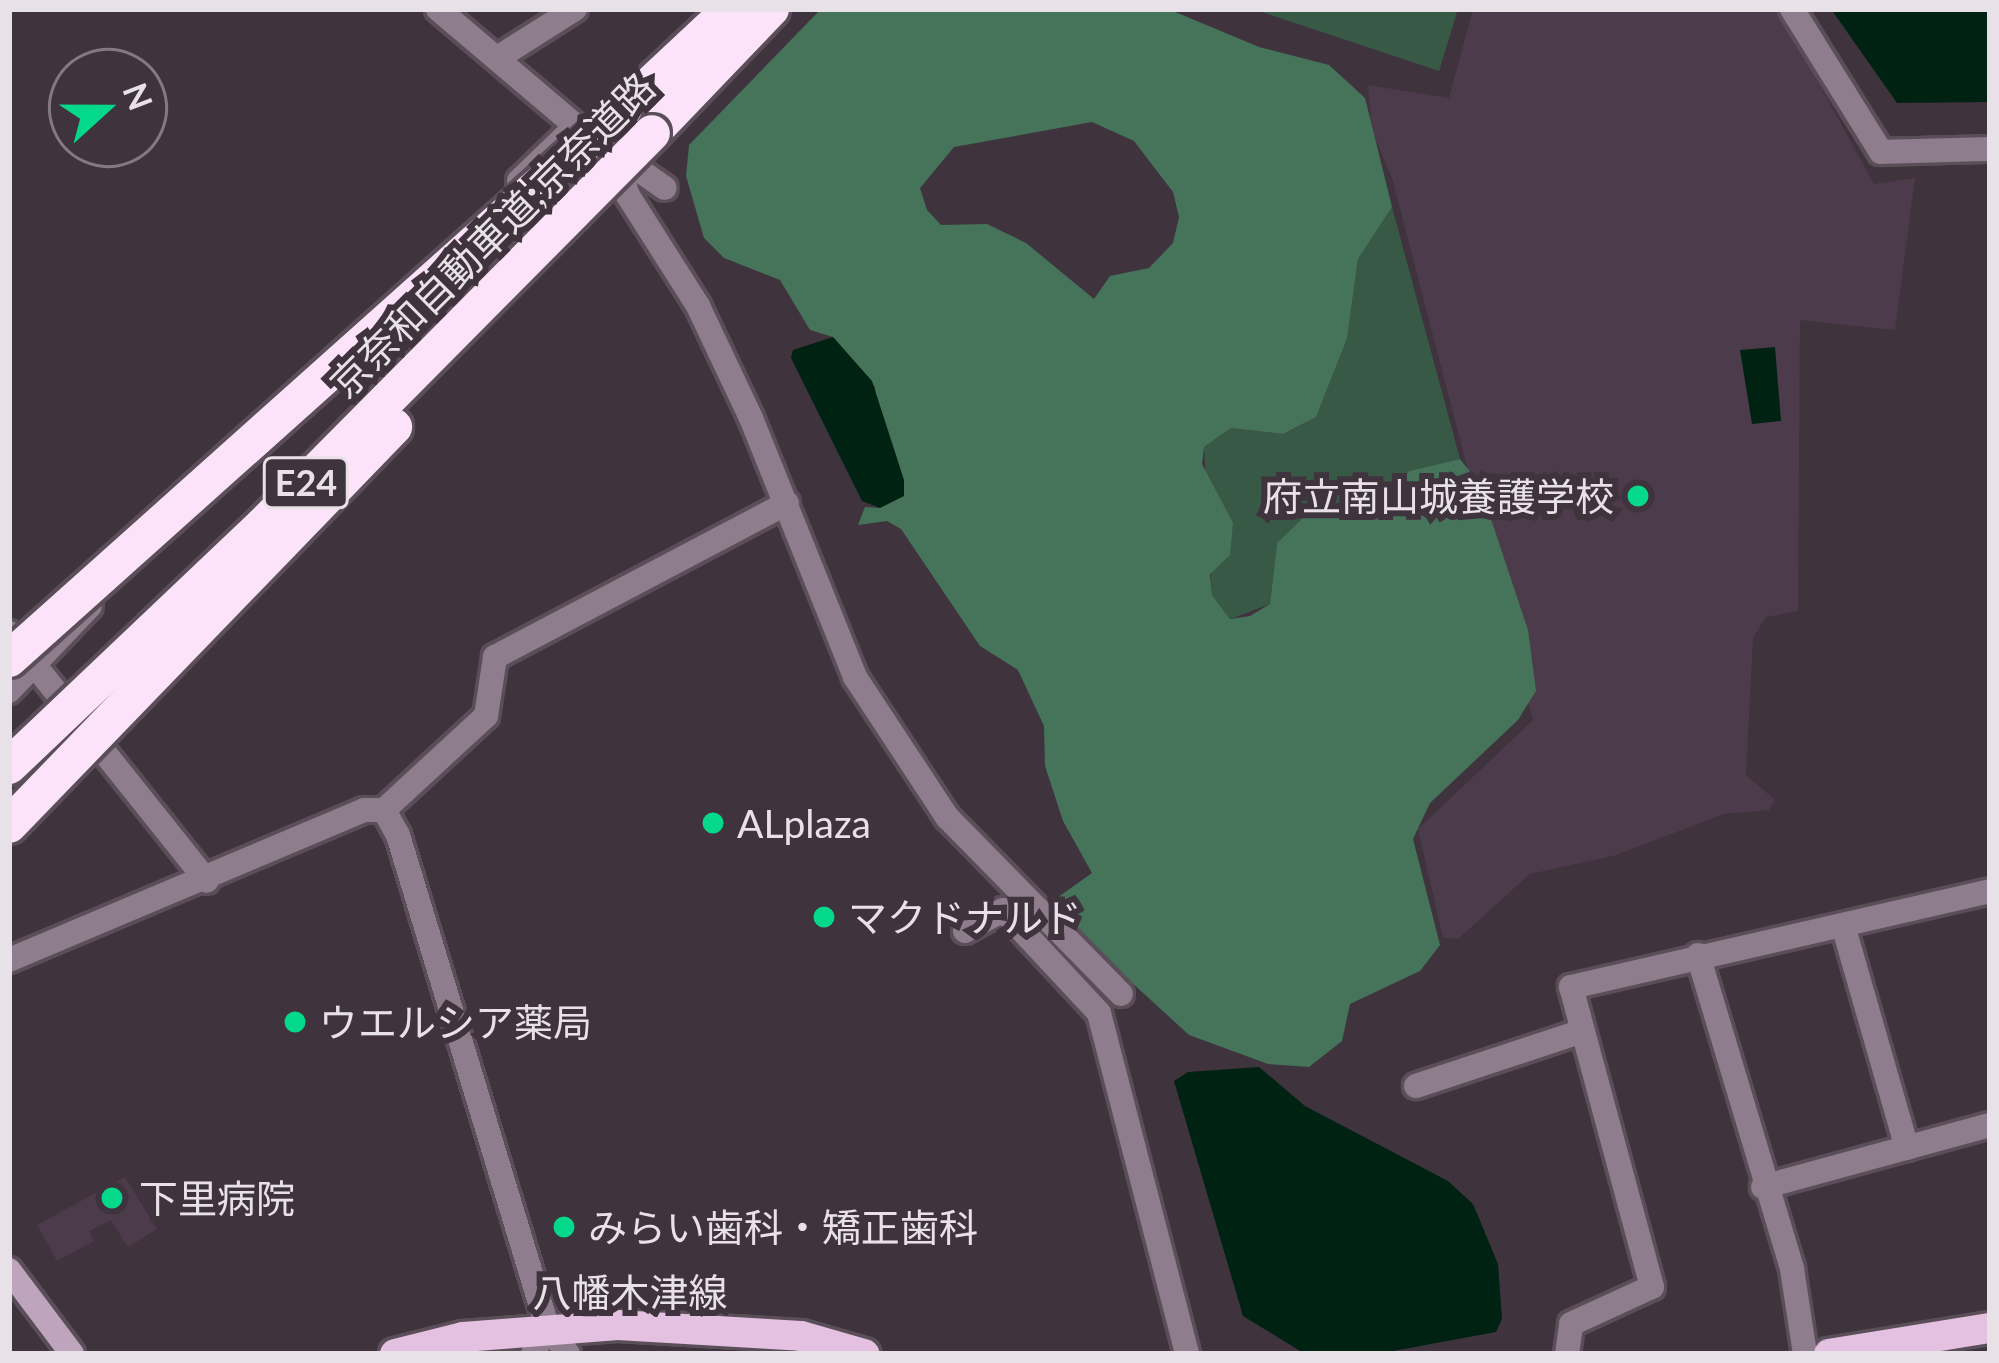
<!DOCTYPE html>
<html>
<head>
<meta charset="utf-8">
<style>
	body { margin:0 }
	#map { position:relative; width:1999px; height:1363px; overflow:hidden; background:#3f333e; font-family:Lato,"Noto Sans JP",sans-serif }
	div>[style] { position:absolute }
	.built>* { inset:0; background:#4c3b4a }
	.green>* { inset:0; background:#395947 }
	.forest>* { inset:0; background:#45745a }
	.water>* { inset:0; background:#002212 }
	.roads { filter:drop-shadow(3px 0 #5a4f59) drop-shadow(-3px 0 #5a4f59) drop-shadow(0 3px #5a4f59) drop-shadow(0 -3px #5a4f59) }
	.street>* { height:24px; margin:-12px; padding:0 12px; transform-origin:12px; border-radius:12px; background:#8e7d8c }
	.secondary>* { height:24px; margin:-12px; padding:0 12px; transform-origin:12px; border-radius:12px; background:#bea4bc }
	.primary>* { height:30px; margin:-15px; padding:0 15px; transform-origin:15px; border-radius:15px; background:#e4c1e0 }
	.highway>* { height:36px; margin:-18px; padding:0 18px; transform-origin:18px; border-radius:18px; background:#fce3f9 }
	.bridges { filter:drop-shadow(3px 0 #5a4f59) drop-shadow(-3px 0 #5a4f59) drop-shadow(0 3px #5a4f59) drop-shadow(0 -3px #5a4f59) }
	.highway-bridge>* { height:36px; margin:-18px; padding:0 18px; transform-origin:18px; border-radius:18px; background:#fce3f9 }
	.dots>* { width:33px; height:33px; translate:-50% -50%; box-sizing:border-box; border:6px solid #3f333e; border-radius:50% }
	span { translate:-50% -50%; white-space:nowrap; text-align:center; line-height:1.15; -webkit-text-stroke:12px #3f333e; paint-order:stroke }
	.shield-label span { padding:3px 9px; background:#3f333e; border:3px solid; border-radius:9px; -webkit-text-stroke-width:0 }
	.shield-label { font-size:36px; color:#e9e1e8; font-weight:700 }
	.street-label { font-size:39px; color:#e9e1e8 }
	.poi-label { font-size:39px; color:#e9e1e8 }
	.right { translate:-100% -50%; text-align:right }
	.left { translate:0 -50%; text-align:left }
	.frame { position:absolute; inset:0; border:12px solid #e9e1e8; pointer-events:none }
	.north { position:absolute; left:48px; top:48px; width:120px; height:120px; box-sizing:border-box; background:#3f333e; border:3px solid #837982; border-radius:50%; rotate:69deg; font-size:33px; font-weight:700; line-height:48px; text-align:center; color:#e9e1e8 }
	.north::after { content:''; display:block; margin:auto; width:42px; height:54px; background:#04d98b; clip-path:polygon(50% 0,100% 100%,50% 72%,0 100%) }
</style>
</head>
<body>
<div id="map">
	<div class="built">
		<div style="clip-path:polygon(1473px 9px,1778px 9px,1874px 184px,1915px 178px,1895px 330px,1800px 320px,1798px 611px,1766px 617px,1753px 638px,1746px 775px,1775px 800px,1769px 810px,1724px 814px,1613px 856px,1530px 874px,1458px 939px,1443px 938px,1418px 829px,1533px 720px,1392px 178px,1372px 131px,1368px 85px,1449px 98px)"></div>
		<div style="clip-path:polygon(125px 1177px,157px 1229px,128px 1247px,111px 1220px,89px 1231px,94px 1241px,57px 1261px,37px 1225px)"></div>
	</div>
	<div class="green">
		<div style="clip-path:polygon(1253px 9px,1458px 9px,1439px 71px)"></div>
		<div style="clip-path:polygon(1392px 207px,1460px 459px,1409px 471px,1389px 492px,1311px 510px,1277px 543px,1270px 604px,1230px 619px,1212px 595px,1204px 447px,1231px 428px,1283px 434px,1316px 417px,1347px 339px,1358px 259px)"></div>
	</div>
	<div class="forest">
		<div style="clip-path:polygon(evenodd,821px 9px,1168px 9px,1259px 47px,1329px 65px,1365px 98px,1392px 207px,1358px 259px,1347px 339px,1316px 417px,1283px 434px,1231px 428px,1204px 447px,1202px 464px,1233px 523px,1230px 555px,1210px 574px,1212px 595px,1230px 619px,1250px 616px,1270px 604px,1277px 543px,1311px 510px,1389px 492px,1409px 471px,1460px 459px,1479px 483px,1528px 630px,1536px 691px,1518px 720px,1430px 803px,1413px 839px,1440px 945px,1420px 971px,1350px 1004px,1342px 1041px,1309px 1067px,1268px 1064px,1189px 1035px,1047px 905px,1092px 873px,1063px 821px,1045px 766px,1044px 726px,1018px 670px,980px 646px,901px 529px,887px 521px,858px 525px,865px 507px,880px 508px,875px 387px,833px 337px,810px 330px,780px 280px,724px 258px,704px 238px,686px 176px,689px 145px,821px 9px,1092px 122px,1134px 141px,1173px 192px,1179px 217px,1173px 243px,1149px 268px,1110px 276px,1094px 299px,1026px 243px,987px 224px,941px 225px,927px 210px,920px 188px,954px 147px,1092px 122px)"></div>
	</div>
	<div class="water">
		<div style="clip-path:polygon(1831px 9px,1990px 9px,1990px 102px,1897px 103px)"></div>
		<div style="clip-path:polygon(833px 337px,872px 381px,904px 480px,904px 496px,880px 508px,862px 501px,791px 358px,793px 350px)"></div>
		<div style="clip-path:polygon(1775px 347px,1781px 421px,1752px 424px,1740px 350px)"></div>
		<div style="clip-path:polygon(1259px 1067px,1305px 1106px,1448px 1181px,1473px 1204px,1498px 1264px,1502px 1319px,1496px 1332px,1377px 1354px,1305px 1354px,1243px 1316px,1174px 1081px,1188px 1072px)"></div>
	</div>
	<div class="roads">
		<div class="street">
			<div style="left:438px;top:9px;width:181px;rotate:40.3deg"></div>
			<div style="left:576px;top:126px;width:108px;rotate:34.9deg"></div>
			<div style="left:1792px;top:9px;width:168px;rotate:58.1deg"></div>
			<div style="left:1881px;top:152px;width:109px;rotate:-1.6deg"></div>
			<div style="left:499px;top:57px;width:90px;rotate:-32.3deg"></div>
			<div style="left:616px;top:157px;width:39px;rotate:73deg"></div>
			<div style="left:627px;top:194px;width:133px;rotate:57.6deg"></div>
			<div style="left:698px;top:306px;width:124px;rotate:64.7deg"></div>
			<div style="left:751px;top:418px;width:279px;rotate:68.1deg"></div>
			<div style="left:855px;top:677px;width:168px;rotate:56.7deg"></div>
			<div style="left:947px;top:817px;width:248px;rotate:45.5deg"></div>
			<div style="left:519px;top:181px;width:79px;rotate:-44deg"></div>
			<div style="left:9px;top:633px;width:317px;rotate:51.4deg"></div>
			<div style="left:9px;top:691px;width:117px;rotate:-46.4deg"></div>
			<div style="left:384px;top:810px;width:29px;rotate:61deg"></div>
			<div style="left:398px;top:835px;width:513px;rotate:73.12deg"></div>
			<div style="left:547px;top:1326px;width:35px;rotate:53deg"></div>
			<div style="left:1843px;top:925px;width:232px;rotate:74deg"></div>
			<div style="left:965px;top:931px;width:43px;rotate:-28.9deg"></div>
			<div style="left:1003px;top:910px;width:141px;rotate:47deg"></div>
			<div style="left:1099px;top:1013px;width:352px;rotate:75.5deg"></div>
			<div style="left:1698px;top:955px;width:328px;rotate:73.3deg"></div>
			<div style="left:1792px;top:1269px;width:86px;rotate:81.3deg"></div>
			<div style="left:9px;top:960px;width:385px;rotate:-22.9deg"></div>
			<div style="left:364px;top:810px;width:20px"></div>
			<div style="left:384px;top:810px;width:139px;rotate:-42.7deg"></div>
			<div style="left:486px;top:716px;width:60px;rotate:-81.3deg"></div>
			<div style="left:495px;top:657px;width:330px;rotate:-27.8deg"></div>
			<div style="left:1416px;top:1086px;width:175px;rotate:-18.3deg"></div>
			<div style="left:1763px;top:1187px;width:235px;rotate:-15.3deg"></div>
			<div style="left:533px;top:1354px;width:31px;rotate:-63deg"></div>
			<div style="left:1567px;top:1354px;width:30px;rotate:-82deg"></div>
			<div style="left:1571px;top:1324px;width:89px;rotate:-24.6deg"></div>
			<div style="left:1652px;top:1287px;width:311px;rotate:-105.1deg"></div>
			<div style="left:1571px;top:987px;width:430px;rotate:-12.9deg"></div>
		</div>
		<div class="secondary">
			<div style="left:9px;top:1270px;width:105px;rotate:53.1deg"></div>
		</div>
		<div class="primary">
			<div style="left:395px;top:1354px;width:70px;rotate:-14deg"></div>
			<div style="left:463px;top:1337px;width:155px;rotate:-4.4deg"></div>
			<div style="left:618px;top:1325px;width:183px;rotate:3.4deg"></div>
			<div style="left:801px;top:1336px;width:66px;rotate:15.9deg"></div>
			<div style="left:1829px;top:1354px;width:163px;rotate:-9.2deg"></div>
		</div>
		<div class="highway">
			<div style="left:624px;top:109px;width:146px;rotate:-43.1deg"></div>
			<div style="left:652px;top:133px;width:172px;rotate:-46.2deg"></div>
		</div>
	</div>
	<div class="bridges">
		<div class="highway-bridge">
			<div style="left:9px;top:659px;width:825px;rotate:-41.81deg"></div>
			<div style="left:9px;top:766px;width:350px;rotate:-43.5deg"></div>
			<div style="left:263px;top:525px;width:552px;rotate:-45.22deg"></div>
			<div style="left:9px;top:825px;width:554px;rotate:-45.95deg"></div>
		</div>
	</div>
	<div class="dots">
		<div style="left:1638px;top:496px;background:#04d98b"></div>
		<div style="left:713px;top:823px;background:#04d98b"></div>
		<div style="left:824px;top:917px;background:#04d98b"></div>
		<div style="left:295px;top:1022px;background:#04d98b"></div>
		<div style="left:112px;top:1198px;background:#04d98b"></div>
		<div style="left:564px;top:1227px;background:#04d98b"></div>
	</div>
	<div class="shield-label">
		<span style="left:306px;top:483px">E24</span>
	</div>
	<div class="street-label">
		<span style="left:492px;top:235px;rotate:-45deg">京奈和自動車道;京奈道路</span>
		<span style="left:630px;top:1292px">八幡木津線</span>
	</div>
	<div class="poi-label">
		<span class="right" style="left:1614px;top:496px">府立南山城養護学校</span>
		<span class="left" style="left:737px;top:823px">ALplaza</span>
		<span class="left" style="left:848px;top:917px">マクドナルド</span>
		<span class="left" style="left:319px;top:1022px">ウエルシア薬局</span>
		<span class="left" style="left:139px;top:1198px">下里病院</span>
		<span class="left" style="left:588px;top:1227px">みらい歯科・矯正歯科</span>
	</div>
	<div class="frame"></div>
	<div class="north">N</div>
</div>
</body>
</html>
